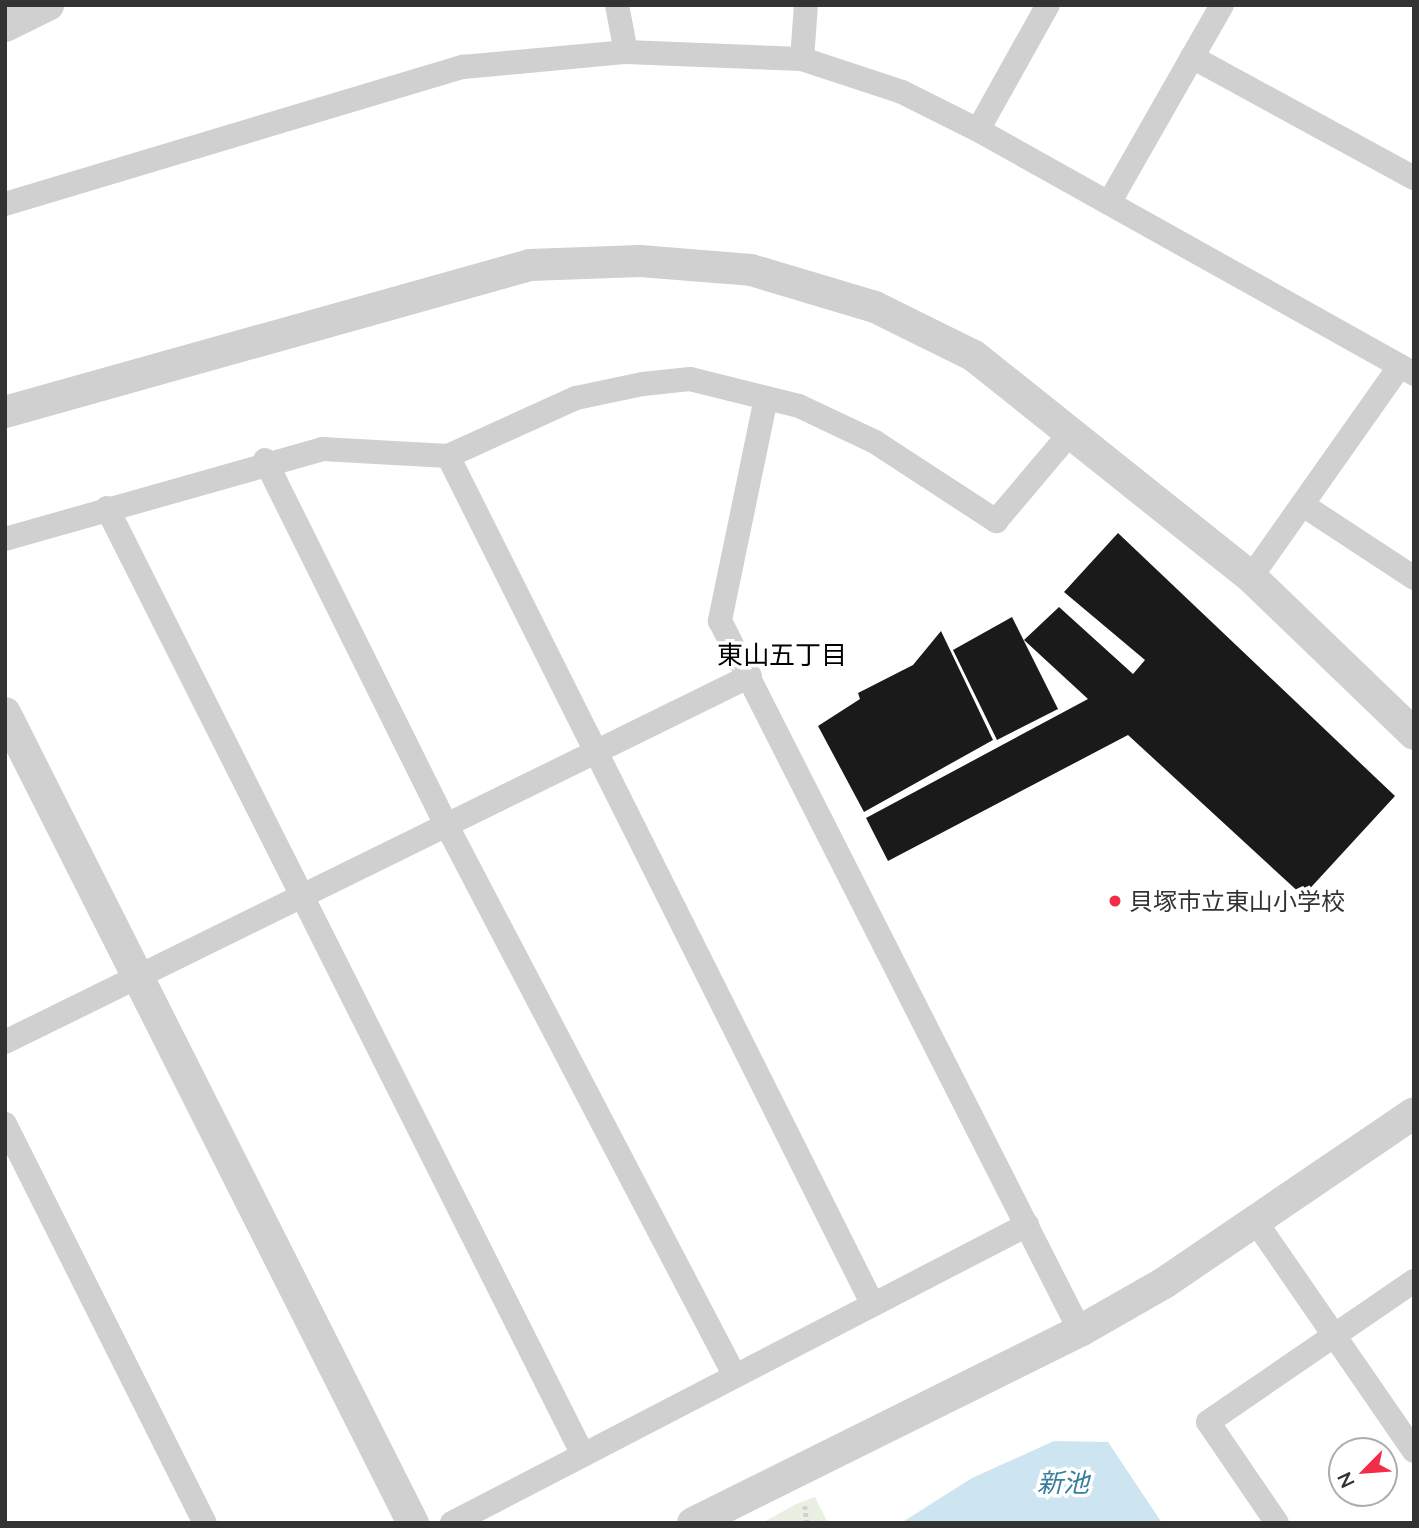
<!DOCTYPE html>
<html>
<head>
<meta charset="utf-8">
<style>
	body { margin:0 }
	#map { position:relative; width:1419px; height:1528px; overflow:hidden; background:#fff; font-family:Lato,"Noto Sans JP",sans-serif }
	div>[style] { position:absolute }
	.green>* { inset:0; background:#eaf0e1 }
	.water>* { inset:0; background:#cce5f0 }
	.building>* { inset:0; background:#1a1a1a }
	.path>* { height:4.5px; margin-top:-2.25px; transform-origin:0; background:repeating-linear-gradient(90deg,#d0d0d0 0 3.5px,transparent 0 7px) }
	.minor>* { height:24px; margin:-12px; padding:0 12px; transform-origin:12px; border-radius:12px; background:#d0d0d0 }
	.tertiary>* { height:32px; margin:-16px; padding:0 16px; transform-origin:16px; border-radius:16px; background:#d0d0d0 }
	.dots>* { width:19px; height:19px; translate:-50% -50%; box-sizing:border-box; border:4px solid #fff; border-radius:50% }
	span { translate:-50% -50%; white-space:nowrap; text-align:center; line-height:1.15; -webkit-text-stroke:7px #fff; paint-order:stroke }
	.poi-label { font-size:24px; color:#333 }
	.left { translate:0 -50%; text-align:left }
	.neighbourhood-label { font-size:26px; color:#000 }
	.water-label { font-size:26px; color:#387d9d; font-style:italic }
	.frame { position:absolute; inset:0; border:7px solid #333; pointer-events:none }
	.north { position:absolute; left:1328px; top:1437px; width:70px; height:70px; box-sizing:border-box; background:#fff; border:2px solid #adadad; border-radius:50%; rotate:245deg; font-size:19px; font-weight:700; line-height:28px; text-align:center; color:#333 }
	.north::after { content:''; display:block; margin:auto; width:24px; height:32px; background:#f32c47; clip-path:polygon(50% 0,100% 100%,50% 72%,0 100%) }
</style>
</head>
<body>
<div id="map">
	<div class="green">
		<div style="clip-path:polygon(815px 1497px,828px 1523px,762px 1523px,796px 1504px)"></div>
	</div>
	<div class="water">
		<div style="clip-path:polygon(1054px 1441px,1108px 1442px,1162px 1523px,901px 1523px,972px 1478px)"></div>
	</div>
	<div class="building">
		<div style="clip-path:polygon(1118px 533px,1395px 796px,1303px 896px,1128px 735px,888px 861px,866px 818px,1088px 699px,1024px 640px,1059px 607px,1133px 674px,1145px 660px,1064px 592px)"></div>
		<div style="clip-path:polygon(1012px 617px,1058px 709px,997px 740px,953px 650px)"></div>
		<div style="clip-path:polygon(941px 631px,993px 740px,864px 812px,818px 726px,860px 699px,858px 693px,913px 665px)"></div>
	</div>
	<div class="path">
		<div style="left:805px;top:1506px;width:17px;rotate:83deg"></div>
	</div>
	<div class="minor">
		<div style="left:617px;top:5px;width:48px;rotate:79.2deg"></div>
		<div style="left:1192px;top:57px;width:253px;rotate:28.6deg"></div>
		<div style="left:802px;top:59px;width:54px;rotate:-85.8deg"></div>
		<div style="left:978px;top:130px;width:143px;rotate:-60.8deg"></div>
		<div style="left:1109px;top:203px;width:228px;rotate:-60.3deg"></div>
		<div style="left:5px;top:204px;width:478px;rotate:-16.7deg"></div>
		<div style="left:463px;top:67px;width:164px;rotate:-5.3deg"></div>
		<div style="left:626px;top:52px;width:176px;rotate:2.3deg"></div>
		<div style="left:802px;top:59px;width:105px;rotate:18.3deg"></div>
		<div style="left:902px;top:92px;width:85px;rotate:26.6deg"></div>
		<div style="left:978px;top:130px;width:500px;rotate:29.2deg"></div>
		<div style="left:766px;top:398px;width:228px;rotate:101.7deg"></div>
		<div style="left:720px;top:621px;width:796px;rotate:63.11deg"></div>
		<div style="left:448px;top:456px;width:949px;rotate:63.41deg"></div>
		<div style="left:265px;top:460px;width:407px;rotate:63.6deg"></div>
		<div style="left:446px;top:824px;width:623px;rotate:62.37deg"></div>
		<div style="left:1303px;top:505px;width:133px;rotate:33.3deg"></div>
		<div style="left:107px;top:508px;width:1060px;rotate:63.31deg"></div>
		<div style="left:5px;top:539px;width:330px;rotate:-15.8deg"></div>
		<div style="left:322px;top:449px;width:126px;rotate:3.2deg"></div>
		<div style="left:448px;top:456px;width:141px;rotate:-24.4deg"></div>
		<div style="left:576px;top:398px;width:68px;rotate:-11.8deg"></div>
		<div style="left:643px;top:384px;width:47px;rotate:-6.1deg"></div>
		<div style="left:690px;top:379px;width:112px;rotate:13.9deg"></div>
		<div style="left:799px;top:406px;width:84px;rotate:25.3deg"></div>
		<div style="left:875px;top:442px;width:145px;rotate:33.1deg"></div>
		<div style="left:996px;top:521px;width:119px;rotate:-49.8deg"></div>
		<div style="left:1251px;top:577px;width:258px;rotate:-54.8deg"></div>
		<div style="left:5px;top:1042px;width:830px;rotate:-26.16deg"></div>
		<div style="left:5px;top:1124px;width:446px;rotate:63.4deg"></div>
		<div style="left:1256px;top:1222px;width:278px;rotate:55.4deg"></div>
		<div style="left:452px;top:1523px;width:648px;rotate:-27.4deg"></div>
		<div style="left:1277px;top:1523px;width:122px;rotate:-124.3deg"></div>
		<div style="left:1208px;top:1422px;width:250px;rotate:-34.4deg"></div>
	</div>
	<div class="tertiary">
		<div style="left:5px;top:26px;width:48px;rotate:-26deg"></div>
		<div style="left:5px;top:412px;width:545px;rotate:-15.64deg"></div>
		<div style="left:530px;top:265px;width:110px;rotate:-2.1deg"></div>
		<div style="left:640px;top:261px;width:111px;rotate:4.6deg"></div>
		<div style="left:751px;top:270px;width:129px;rotate:16.6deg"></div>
		<div style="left:875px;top:307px;width:110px;rotate:26.3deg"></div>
		<div style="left:974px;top:356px;width:354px;rotate:38.6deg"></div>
		<div style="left:1251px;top:577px;width:226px;rotate:43.9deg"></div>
		<div style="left:5px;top:713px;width:907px;rotate:63.27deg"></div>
		<div style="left:693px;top:1523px;width:432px;rotate:-26.4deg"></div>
		<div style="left:1080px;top:1331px;width:97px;rotate:-29.7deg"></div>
		<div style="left:1164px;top:1283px;width:302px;rotate:-34.2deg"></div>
	</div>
	<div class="dots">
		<div style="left:1115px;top:901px;background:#f32c47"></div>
	</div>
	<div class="poi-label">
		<span class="left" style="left:1129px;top:901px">貝塚市立東山小学校</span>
	</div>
	<div class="neighbourhood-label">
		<span style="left:782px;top:655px">東山五丁目</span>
	</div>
	<div class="water-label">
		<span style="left:1063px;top:1483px">新池</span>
	</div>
	<div class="frame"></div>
	<div class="north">N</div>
</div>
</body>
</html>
